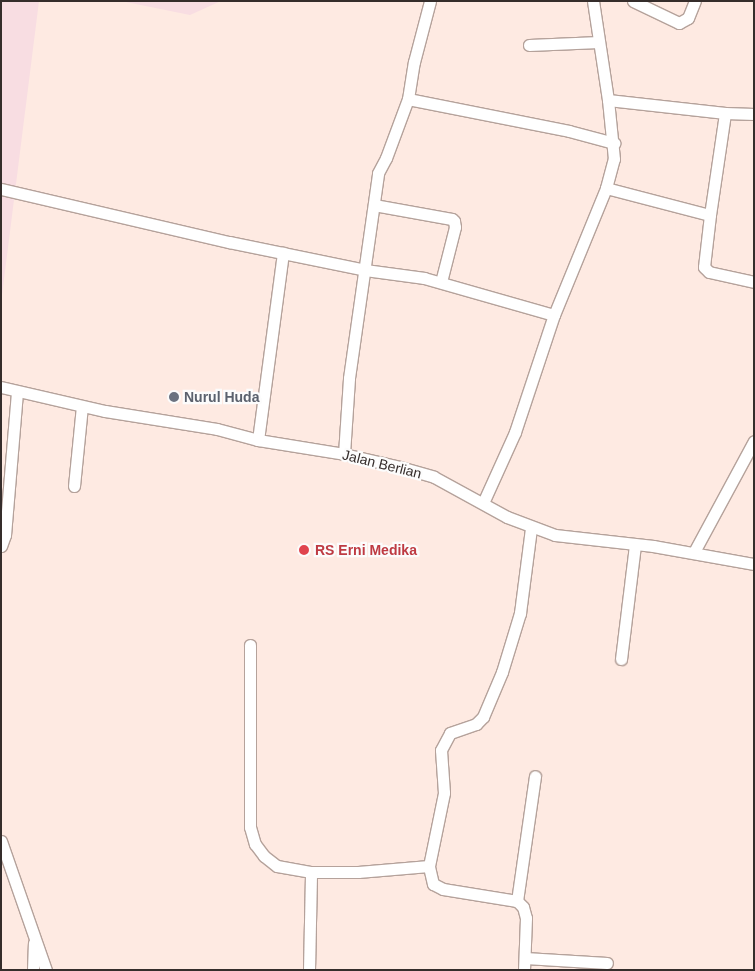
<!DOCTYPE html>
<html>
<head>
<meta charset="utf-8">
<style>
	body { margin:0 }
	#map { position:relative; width:755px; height:971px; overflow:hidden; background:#feeae2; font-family:Arial,sans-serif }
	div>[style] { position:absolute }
	.commercial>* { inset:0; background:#f8dde2 }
	.roads { filter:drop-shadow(1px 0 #b5a29b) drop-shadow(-1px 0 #b5a29b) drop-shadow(0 1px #b5a29b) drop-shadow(0 -1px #b5a29b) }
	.minor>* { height:11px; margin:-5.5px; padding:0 5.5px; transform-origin:5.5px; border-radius:5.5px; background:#fff }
	.dots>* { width:14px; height:14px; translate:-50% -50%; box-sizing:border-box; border:2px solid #fcfcfc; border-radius:50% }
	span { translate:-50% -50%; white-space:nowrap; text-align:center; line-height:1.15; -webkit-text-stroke:4.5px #fcfcfc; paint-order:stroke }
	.worship-label { font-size:14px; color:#5b616d; font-weight:700 }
	.left { translate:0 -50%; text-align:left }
	.street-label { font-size:14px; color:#352d2b }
	.health-label { font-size:14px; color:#be3a42; font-weight:700 }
	.frame { position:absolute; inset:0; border:2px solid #352d2b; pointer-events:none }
</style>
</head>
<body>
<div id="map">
	<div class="commercial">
		<div style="clip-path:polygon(1px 1px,39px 1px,1px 303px)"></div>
		<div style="clip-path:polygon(121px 1px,221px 1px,190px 15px)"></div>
	</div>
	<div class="roads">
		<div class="minor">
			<div style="left:633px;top:1px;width:51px;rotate:25.6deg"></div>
			<div style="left:679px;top:23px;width:10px;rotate:-29deg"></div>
			<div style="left:688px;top:18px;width:18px;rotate:-68deg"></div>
			<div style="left:529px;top:45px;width:70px;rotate:-2.5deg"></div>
			<div style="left:408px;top:99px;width:164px;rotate:11.2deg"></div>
			<div style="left:569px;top:131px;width:47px;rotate:14.9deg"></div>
			<div style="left:608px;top:100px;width:118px;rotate:6.3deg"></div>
			<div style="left:725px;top:113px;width:29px;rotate:2deg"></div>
			<div style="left:606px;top:188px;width:107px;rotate:14.6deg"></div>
			<div style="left:710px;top:215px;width:52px;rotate:96.6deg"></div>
			<div style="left:704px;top:267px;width:7px;rotate:45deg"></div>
			<div style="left:709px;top:272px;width:46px;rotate:12.5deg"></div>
			<div style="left:1px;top:189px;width:234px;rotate:13.1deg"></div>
			<div style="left:229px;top:242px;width:139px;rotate:11.6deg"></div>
			<div style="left:365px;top:270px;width:60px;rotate:7.7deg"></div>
			<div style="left:424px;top:278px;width:135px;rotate:15.9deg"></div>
			<div style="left:374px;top:205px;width:79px;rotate:10.2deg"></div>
			<div style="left:452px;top:219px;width:3px;rotate:45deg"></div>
			<div style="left:454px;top:221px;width:6px;rotate:81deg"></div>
			<div style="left:455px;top:227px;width:57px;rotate:104.3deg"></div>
			<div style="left:710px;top:215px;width:103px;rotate:-81.6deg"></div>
			<div style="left:1px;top:387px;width:107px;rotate:13deg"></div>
			<div style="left:105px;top:411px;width:113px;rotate:9.1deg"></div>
			<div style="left:217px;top:429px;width:42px;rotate:15deg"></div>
			<div style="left:258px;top:440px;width:87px;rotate:9.2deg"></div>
			<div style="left:344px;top:454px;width:57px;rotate:13.1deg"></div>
			<div style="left:400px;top:467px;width:35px;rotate:16deg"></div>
			<div style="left:434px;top:477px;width:83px;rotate:28.7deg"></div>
			<div style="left:507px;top:517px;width:51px;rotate:20.6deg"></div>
			<div style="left:555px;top:535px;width:99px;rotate:6.4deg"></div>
			<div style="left:653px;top:546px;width:103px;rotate:10.1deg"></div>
			<div style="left:258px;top:440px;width:189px;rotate:-82.4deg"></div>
			<div style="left:344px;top:454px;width:76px;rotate:-86.2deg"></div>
			<div style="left:349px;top:378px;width:207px;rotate:-81.9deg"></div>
			<div style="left:378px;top:173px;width:17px;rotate:-62deg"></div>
			<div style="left:386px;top:158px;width:63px;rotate:-69.6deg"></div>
			<div style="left:408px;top:99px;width:37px;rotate:-81deg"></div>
			<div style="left:414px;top:62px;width:63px;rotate:-75.3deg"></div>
			<div style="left:74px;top:486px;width:80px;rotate:-84.3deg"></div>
			<div style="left:483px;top:503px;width:78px;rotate:-65.7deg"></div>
			<div style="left:515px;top:432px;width:123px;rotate:-71.6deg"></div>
			<div style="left:554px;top:315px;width:137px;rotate:-67.7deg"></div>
			<div style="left:606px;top:188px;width:30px;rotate:-75deg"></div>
			<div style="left:614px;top:159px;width:59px;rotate:-95.8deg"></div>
			<div style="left:608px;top:100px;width:100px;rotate:-98.6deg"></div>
			<div style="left:1px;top:546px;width:12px;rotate:-70deg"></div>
			<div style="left:5px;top:535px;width:144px;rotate:-85.2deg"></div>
			<div style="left:694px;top:552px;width:126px;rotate:-61.6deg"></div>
			<div style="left:250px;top:645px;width:182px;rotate:90deg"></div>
			<div style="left:250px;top:827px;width:18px;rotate:74deg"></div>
			<div style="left:255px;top:844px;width:15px;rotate:53deg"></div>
			<div style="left:264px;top:856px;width:16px;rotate:38deg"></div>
			<div style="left:277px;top:866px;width:35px;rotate:10deg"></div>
			<div style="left:311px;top:872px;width:47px"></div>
			<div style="left:358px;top:872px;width:71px;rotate:-4.8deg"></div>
			<div style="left:621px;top:659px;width:115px;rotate:-83deg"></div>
			<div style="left:1px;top:841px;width:137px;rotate:70.8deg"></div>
			<div style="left:517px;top:901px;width:126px;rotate:-81.8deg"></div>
			<div style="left:525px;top:958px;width:82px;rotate:3.5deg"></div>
			<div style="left:33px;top:970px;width:27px;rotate:-88deg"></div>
			<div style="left:309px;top:970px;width:98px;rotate:-88.8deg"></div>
			<div style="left:524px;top:970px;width:52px;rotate:-87.8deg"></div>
			<div style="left:526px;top:918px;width:11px;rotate:-105deg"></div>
			<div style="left:523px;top:907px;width:8px;rotate:-135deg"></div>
			<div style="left:517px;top:901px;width:75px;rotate:-170.8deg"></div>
			<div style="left:443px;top:889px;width:11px;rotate:-153deg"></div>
			<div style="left:433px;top:884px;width:18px;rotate:-103deg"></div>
			<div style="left:429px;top:866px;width:75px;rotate:-78.4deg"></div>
			<div style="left:444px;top:793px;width:43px;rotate:-94deg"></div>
			<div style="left:441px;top:750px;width:19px;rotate:-62deg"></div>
			<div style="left:450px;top:733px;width:28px;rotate:-19deg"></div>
			<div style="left:476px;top:724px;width:10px;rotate:-45deg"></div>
			<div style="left:483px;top:717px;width:49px;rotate:-67.1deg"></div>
			<div style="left:502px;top:672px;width:62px;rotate:-73deg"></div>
			<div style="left:520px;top:613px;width:86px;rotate:-82.6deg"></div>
		</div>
	</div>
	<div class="dots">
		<div style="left:174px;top:397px;background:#6b7280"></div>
		<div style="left:304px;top:550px;background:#e0444e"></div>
	</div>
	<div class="worship-label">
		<span class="left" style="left:184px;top:397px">Nurul Huda</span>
	</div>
	<div class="street-label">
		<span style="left:382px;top:464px;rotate:14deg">Jalan Berlian</span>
	</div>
	<div class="health-label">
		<span class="left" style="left:315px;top:550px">RS Erni Medika</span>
	</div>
	<div class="frame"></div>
</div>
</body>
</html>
